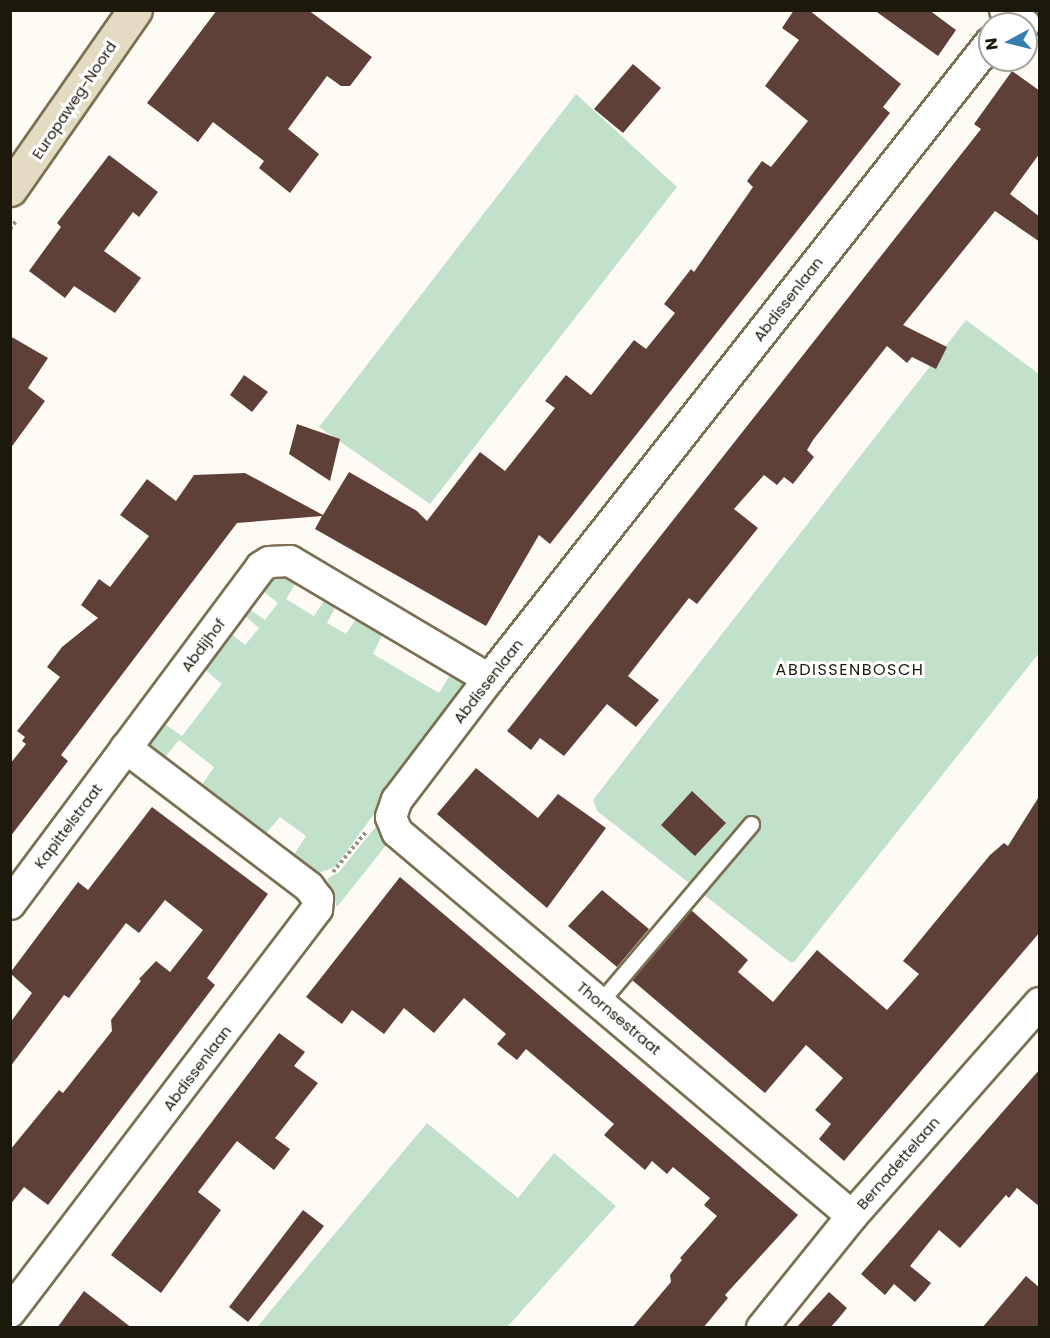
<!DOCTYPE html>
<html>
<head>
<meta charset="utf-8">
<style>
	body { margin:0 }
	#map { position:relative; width:1050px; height:1338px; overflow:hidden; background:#fefbf5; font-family:Poppins,sans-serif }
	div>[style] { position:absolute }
	.green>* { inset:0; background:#c2e1cb }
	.building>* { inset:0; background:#5f4038 }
	.path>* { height:4px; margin-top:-2px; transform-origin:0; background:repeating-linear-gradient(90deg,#969289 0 3px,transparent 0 6px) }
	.roads { filter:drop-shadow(2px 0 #7c6f52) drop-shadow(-2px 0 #7c6f52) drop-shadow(0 2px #7c6f52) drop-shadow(0 -2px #7c6f52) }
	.lane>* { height:15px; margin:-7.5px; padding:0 7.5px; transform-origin:7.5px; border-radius:7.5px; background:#fff }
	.street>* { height:30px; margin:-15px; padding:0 15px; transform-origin:15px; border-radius:15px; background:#fff }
	.secondary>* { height:33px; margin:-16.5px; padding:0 16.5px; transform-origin:16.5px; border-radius:16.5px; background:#e3dcc3 }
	span { translate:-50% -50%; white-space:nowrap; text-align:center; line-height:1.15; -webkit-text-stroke:6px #fff; paint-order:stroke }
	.street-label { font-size:15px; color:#1d180c }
	.neighbourhood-label { font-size:16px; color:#1d180c; letter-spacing:1.5px }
	.frame { position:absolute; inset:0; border:12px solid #1d180c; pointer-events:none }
	.north { position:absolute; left:978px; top:12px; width:60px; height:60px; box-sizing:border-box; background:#fff; border:2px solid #a5a39e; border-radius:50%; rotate:263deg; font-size:16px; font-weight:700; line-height:24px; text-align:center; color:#1d180c }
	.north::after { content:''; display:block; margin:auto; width:21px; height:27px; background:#367db2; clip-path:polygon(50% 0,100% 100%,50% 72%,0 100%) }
</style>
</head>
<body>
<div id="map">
	<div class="green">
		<div style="clip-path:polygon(576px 94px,677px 187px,430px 504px,319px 427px)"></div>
		<div style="clip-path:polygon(966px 320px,1039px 374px,1039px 653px,794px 962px,790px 962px,597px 811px,593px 800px)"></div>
		<div style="clip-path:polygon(285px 574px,297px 581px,286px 599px,314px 616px,326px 598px,337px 604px,327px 623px,346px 634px,358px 616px,384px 631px,373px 654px,439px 693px,453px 670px,467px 682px,467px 688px,335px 867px,316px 874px,292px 858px,306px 836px,280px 817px,263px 837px,199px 789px,214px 767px,179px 740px,162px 761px,151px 749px,149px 742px,162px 722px,182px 736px,222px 684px,202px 667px,229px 632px,245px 645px,259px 628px,243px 614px,248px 608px,265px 620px,278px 603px,262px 590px,270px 577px)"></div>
		<div style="clip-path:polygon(378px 824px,387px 844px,337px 907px,327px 879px,339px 872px)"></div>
		<div style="clip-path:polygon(427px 1123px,518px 1198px,554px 1153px,616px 1206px,507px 1327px,257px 1327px)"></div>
	</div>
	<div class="building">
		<div style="clip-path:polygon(217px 10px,308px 10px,372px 57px,350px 86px,341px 86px,327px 76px,288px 129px,319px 154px,290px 193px,259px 168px,264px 161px,213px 122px,198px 142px,147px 103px)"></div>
		<div style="clip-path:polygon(794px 10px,809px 10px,901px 84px,883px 107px,890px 113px,550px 544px,539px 535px,486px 626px,315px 529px,322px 516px,237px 523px,61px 755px,68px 761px,10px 837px,10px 764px,26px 744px,22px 741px,25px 737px,17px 731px,60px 677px,47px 667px,62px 647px,98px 618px,81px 605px,99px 579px,110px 587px,149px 536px,120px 515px,147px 479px,176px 501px,194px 475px,245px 473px,323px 515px,349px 472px,417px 511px,427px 521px,480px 452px,505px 471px,555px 408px,545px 401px,566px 375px,591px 395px,634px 340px,646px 349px,675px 313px,664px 304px,691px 269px,694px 272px,753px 187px,747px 181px,762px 161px,771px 167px,808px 121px,765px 86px,799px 40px,782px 28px)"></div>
		<div style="clip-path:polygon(874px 10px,929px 10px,956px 30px,938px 56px)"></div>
		<div style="clip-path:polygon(633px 64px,661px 88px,623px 133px,594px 109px)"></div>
		<div style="clip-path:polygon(1012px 71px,1040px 91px,1040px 153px,1010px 194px,1040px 217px,1040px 242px,995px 211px,903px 325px,947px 347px,936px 369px,912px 357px,907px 363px,887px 346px,813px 440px,807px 450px,814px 457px,793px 484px,784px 477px,777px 485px,764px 475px,734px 509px,758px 528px,697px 604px,689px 598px,628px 676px,659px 700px,636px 727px,607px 704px,564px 756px,540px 738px,531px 750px,507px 731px,981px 129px,974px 124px)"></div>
		<div style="clip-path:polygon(109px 155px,158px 192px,139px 217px,133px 212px,104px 251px,141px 278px,115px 313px,74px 286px,65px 298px,29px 271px,61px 227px,57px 223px)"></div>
		<div style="clip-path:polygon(10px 336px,48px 358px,28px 388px,45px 401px,10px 449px)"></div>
		<div style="clip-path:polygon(244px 375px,268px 392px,252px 412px,230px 395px)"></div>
		<div style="clip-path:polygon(297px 424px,340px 439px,330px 481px,289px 454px)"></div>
		<div style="clip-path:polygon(476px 768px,538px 818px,558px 794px,606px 828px,547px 908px,437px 814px)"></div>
		<div style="clip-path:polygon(692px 791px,726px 823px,695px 856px,661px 825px)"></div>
		<div style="clip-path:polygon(1040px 795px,1040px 932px,844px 1161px,819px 1139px,831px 1124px,815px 1110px,843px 1078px,806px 1045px,765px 1093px,632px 980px,691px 910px,748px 960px,738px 972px,773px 1002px,817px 950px,887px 1010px,919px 974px,903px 961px,990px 855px,1004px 843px,1008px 846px)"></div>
		<div style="clip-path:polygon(152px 807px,268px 894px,207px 978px,215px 985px,48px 1205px,24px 1187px,10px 1205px,10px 1150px,59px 1090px,63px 1093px,112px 1031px,111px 1020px,141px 981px,139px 979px,156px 961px,170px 972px,203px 930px,165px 900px,139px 933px,126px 923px,69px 998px,64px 995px,10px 1067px,10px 1023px,32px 993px,10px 973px,78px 882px,88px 890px)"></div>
		<div style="clip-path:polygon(400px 877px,798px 1215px,725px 1295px,728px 1298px,703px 1328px,632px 1328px,671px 1282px,670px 1275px,682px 1260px,680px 1258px,717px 1216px,704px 1205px,710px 1198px,673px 1167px,667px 1174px,652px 1161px,645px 1170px,604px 1135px,614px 1124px,526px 1049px,517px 1060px,497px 1044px,506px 1034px,464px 998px,434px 1033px,404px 1008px,384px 1034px,352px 1010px,342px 1024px,306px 997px)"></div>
		<div style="clip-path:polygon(602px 890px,649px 929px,617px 967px,568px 926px)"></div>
		<div style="clip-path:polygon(279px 1033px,305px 1052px,294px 1066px,318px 1083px,275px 1138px,290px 1149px,274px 1170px,237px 1141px,198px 1192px,221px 1210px,161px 1293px,111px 1255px)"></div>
		<div style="clip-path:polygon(1040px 1069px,1040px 1207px,1017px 1188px,1009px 1198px,1006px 1195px,960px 1248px,939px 1230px,910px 1266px,931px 1283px,923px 1293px,915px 1302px,894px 1284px,885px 1295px,861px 1274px)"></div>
		<div style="clip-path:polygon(303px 1210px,324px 1226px,248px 1322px,229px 1307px)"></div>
		<div style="clip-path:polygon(1026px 1276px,1040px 1288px,1040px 1328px,982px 1328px)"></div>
		<div style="clip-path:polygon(84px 1291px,132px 1328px,57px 1328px)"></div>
		<div style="clip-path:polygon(829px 1292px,847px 1308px,838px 1319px,830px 1328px,796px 1328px)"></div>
	</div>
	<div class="path">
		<div style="left:10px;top:229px;width:11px;rotate:-52deg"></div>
		<div style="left:333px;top:872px;width:52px;rotate:-50.5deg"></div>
	</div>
	<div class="roads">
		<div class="lane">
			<div style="left:601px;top:1001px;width:232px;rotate:-49.7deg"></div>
		</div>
		<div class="street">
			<div style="left:1005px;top:10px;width:24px;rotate:36deg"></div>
			<div style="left:10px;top:904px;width:420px;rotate:-53.3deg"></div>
			<div style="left:261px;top:567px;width:9px;rotate:-32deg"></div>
			<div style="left:269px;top:562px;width:21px;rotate:-3deg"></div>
			<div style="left:290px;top:561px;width:231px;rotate:30.7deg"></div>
			<div style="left:852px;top:1216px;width:595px;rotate:-139.84deg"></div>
			<div style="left:397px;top:832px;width:16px;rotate:-112deg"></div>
			<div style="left:391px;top:817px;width:18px;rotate:-71deg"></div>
			<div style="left:397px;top:800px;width:152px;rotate:-52.8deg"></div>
			<div style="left:489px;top:679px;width:810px;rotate:-51.77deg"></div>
			<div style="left:10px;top:1312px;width:507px;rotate:-52.7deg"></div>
			<div style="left:317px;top:909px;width:10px;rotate:-84deg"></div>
			<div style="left:318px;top:899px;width:15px;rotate:-127deg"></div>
			<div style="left:309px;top:887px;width:230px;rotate:-142.8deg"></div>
			<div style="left:762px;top:1328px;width:144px;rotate:-51.2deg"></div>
			<div style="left:852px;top:1216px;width:284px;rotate:-48.6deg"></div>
		</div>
		<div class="secondary">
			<div style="left:10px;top:189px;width:218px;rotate:-55.1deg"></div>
		</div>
	</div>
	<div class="street-label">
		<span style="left:74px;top:100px;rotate:-56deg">Europaweg-Noord</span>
		<span style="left:788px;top:299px;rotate:-52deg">Abdissenlaan</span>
		<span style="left:203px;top:645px;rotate:-53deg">Abdijhof</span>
		<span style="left:488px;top:681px;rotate:-52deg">Abdissenlaan</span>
		<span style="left:68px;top:826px;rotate:-53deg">Kapittelstraat</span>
		<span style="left:619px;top:1018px;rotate:40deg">Thornsestraat</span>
		<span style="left:197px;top:1068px;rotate:-53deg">Abdissenlaan</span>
		<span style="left:898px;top:1163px;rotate:-49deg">Bernadettelaan</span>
	</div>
	<div class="neighbourhood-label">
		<span style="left:850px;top:670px">ABDISSENBOSCH</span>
	</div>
	<div class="frame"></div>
	<div class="north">N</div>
</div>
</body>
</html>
